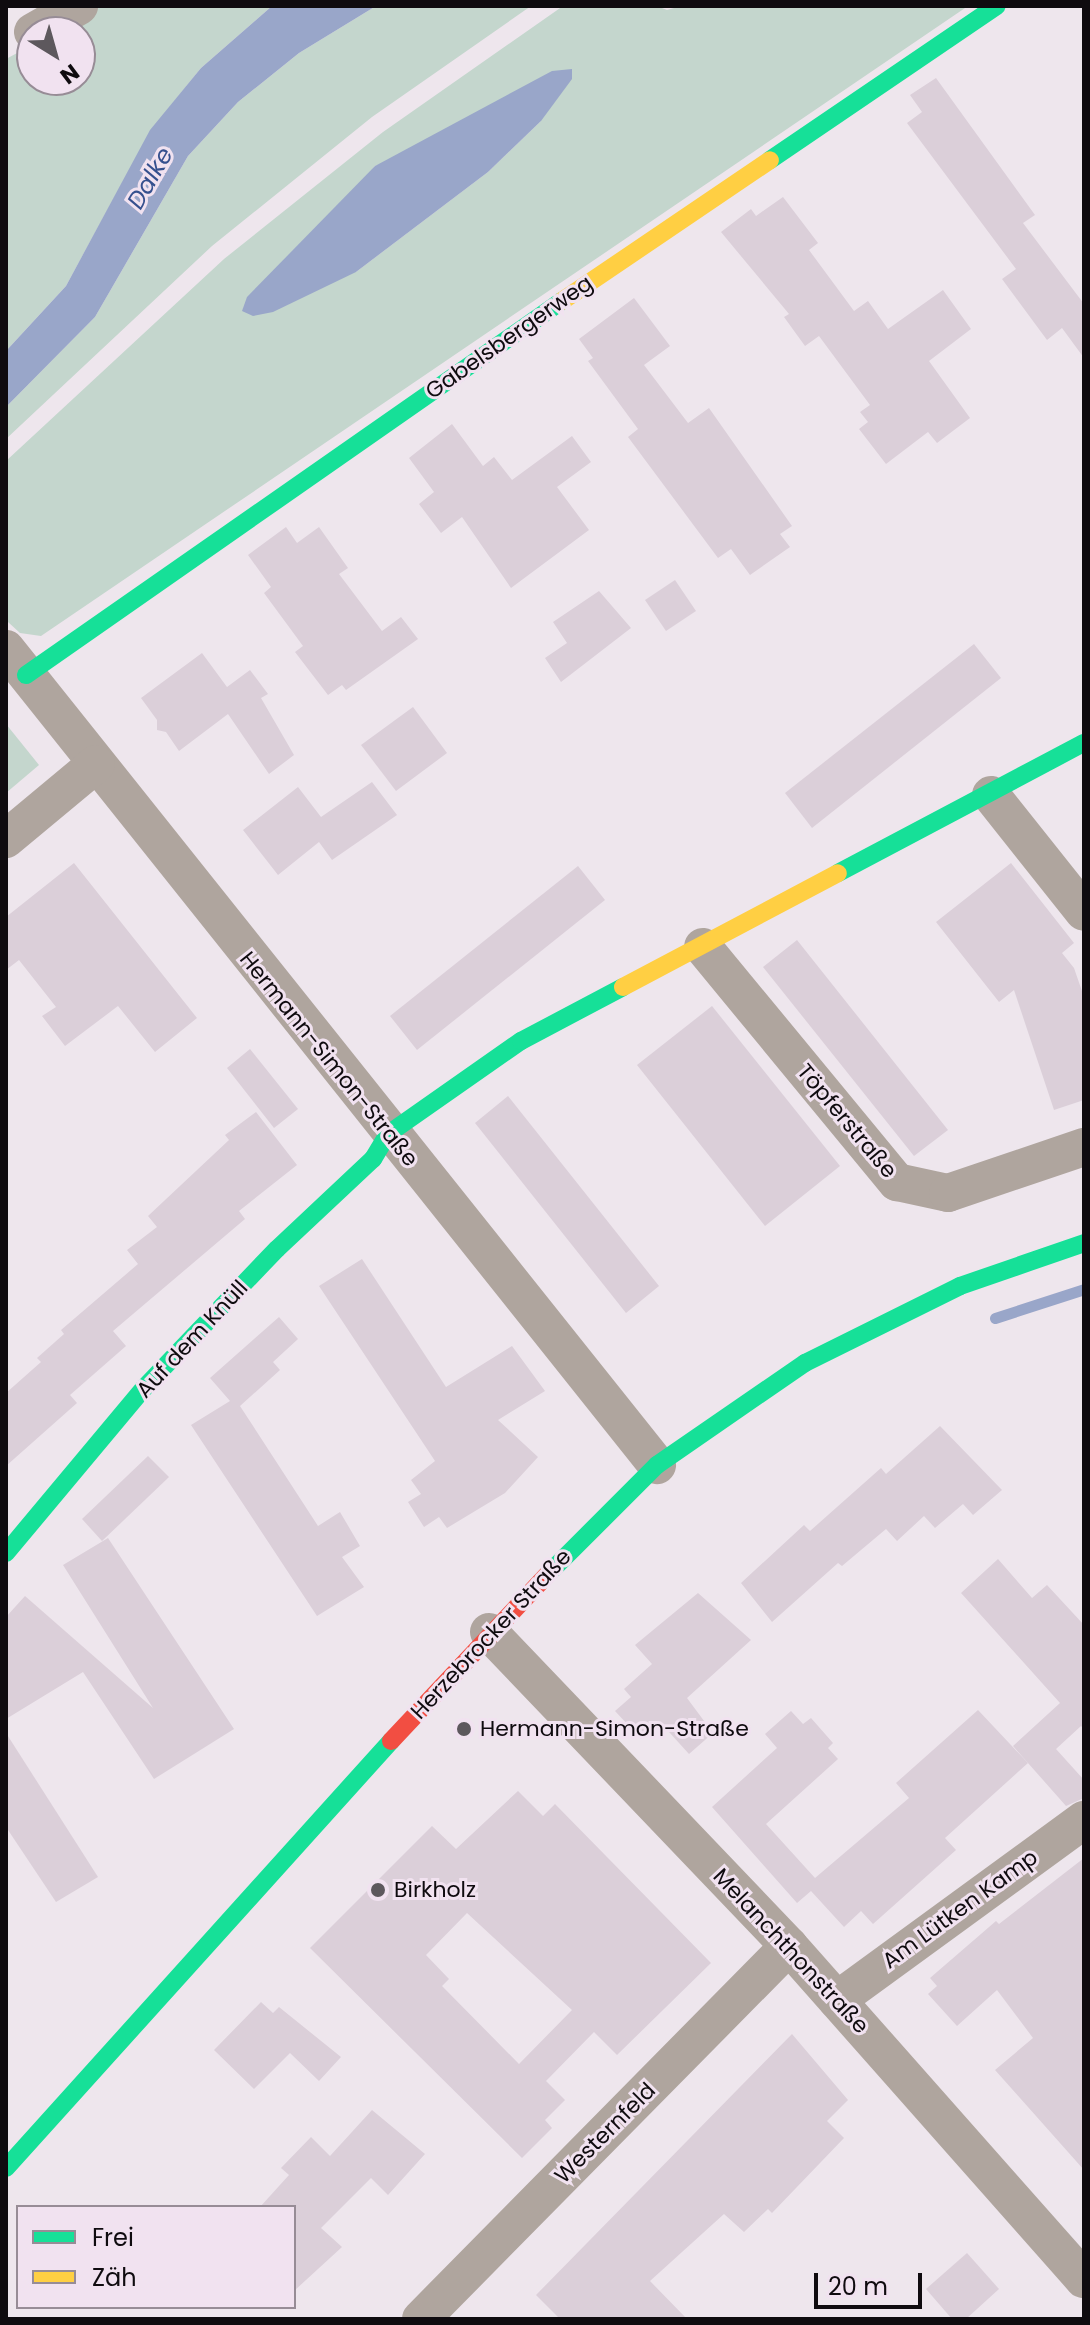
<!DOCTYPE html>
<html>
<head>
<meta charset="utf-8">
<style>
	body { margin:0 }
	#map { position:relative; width:1090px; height:2325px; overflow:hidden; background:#eee6ed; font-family:Poppins,sans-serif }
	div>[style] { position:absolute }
	.green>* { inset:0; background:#c4d6cd }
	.water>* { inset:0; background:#99a6c9 }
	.stream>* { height:11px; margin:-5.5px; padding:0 5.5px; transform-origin:5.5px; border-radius:5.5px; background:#99a6c9 }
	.building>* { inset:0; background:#dbcfd9 }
	.street>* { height:38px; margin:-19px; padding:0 19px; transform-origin:19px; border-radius:19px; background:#afa59e }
	.fast>* { height:18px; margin:-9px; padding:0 9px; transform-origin:9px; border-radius:9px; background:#16e098 }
	.slow>* { height:18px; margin:-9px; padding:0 9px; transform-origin:9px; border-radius:9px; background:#ffcf43 }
	.jam>* { height:18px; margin:-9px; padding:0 9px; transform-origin:9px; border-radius:9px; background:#f24e42 }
	.dots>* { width:22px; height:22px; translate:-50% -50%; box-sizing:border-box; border:4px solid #f1e2f0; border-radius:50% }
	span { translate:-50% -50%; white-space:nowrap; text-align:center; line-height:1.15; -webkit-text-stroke:6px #f1e2f0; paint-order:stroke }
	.street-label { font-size:22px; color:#0f0b0f }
	.poi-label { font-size:22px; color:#0f0b0f }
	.left { translate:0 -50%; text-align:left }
	.water-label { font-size:24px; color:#35508e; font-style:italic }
	.frame { position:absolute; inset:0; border:8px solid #0f0b0f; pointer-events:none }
	.legend { position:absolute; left:16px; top:2205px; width:280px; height:104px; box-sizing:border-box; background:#f1e2f0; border:2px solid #978c96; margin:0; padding:10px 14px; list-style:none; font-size:24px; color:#0f0b0f }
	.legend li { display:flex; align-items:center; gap:16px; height:40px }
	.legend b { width:40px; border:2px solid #978c96 }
	.north { position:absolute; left:16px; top:16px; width:80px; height:80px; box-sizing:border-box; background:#f1e2f0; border:2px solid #978c96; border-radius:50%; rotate:143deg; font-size:22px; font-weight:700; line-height:32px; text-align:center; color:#0f0b0f }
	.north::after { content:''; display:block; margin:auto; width:28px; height:36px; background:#5d585d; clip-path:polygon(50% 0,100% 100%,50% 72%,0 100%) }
	.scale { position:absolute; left:814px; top:2273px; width:108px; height:36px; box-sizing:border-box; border:4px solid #0f0b0f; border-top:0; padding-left:10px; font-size:24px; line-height:28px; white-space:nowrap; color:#0f0b0f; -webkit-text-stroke:6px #f1e2f0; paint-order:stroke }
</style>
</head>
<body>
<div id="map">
	<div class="green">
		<div style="clip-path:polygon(102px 6px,272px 6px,201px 68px,151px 130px,66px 286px,6px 351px,6px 59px,32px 45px,32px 80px,80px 80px,80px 32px,55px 32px)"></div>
		<div style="clip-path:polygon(376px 6px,531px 6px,372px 117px,212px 246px,6px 439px,6px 407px,95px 317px,188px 156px,238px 102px,299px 53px)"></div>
		<div style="clip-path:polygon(evenodd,563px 6px,657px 6px,667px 10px,681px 6px,968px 6px,41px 636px,20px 633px,8px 622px,6px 461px,224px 259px,383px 132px,563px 6px,541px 121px,488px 172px,356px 272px,355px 191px,375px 166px,541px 121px)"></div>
		<div style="clip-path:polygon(6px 724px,39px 765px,6px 793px)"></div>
	</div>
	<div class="water">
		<div style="clip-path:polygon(272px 6px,376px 6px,299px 53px,238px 102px,188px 156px,95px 317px,6px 407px,6px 351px,66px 286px,150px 130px,201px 68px)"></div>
		<div style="clip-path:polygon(572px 69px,572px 79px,541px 121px,488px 172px,356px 272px,273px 312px,253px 316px,242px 311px,247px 297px,375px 166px,552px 71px)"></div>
	</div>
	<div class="stream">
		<div style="left:995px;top:1318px;width:94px;rotate:-18deg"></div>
	</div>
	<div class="building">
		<div style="clip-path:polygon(936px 78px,1035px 215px,1023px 223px,1084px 304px,1084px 358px,1062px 328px,1047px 340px,1002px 279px,1016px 269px,907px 123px,922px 112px,910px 95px)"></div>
		<div style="clip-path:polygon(783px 197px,818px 243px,809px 250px,854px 311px,868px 301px,888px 329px,943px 290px,971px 329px,929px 361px,970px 418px,937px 443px,928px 432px,886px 464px,859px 429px,868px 422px,860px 412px,870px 405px,819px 336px,805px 346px,784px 317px,789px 314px,721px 232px,751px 209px,756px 216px)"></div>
		<div style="clip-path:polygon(634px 298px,670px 346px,644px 365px,688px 423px,709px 408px,792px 526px,780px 534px,790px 547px,750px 575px,731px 549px,718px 558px,628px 437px,638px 429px,588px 361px,593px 358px,579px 339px)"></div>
		<div style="clip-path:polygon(452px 424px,483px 466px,494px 457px,512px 480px,572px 436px,591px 462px,557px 487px,589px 530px,511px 588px,462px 517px,441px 533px,419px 504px,434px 492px,409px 458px)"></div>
		<div style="clip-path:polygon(286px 527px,297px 543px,319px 527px,348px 568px,339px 574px,382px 631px,401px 617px,418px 639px,346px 690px,342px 685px,328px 695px,295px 652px,303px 646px,264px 593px,271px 587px,248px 555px)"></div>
		<div style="clip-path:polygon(675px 580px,696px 611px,666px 631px,645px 600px)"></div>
		<div style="clip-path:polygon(599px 591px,631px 628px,561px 682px,545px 658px,567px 643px,553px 622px)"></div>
		<div style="clip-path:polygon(974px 644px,1001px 678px,812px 828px,785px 793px)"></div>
		<div style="clip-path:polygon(202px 653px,227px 687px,250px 670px,268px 694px,261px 698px,294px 755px,269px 774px,228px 714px,179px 751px,166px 732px,157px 730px,157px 720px,141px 698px)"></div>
		<div style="clip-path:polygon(413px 707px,447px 753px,396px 791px,361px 745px)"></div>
		<div style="clip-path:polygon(372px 782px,397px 815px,332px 860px,319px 842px,278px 875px,243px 830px,298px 787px,321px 817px)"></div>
		<div style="clip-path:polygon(74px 863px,197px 1018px,155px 1052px,118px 1006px,65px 1046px,42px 1016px,56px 1007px,19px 960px,6px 970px,6px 917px)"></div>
		<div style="clip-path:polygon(1011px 863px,1074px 943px,1062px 953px,1074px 968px,1084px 997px,1084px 1100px,1054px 1110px,1014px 990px,999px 1002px,936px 922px)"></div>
		<div style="clip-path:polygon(578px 866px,605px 900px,417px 1050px,390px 1016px)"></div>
		<div style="clip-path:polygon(797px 940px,948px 1130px,914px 1156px,763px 967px)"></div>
		<div style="clip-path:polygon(712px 1006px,840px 1166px,765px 1226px,637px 1065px)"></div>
		<div style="clip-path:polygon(250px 1049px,298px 1109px,274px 1128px,227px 1068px)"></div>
		<div style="clip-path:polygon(508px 1096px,659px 1286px,626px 1313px,475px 1123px)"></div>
		<div style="clip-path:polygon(256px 1112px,297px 1165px,239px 1211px,245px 1219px,113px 1331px,126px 1346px,70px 1395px,77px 1403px,6px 1466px,6px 1393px,41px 1362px,37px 1358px,64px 1334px,61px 1330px,138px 1264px,127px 1250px,157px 1227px,148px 1216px,229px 1140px,225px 1135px)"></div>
		<div style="clip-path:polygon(362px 1259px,446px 1387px,512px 1346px,545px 1391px,498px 1420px,538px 1457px,505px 1493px,447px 1528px,439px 1517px,424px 1527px,408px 1502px,421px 1494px,411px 1480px,435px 1461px,319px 1286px)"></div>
		<div style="clip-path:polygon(279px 1317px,298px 1339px,273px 1362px,280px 1370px,240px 1406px,318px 1526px,340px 1512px,360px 1546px,342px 1557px,364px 1587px,317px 1616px,191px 1425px,230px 1401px,210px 1378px)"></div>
		<div style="clip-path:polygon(940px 1426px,1002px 1490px,973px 1515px,963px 1504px,935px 1528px,924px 1516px,897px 1541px,886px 1529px,842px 1566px,838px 1563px,772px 1622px,741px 1583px,804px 1525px,810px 1531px,881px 1468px,886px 1474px)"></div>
		<div style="clip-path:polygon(148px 1456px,169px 1477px,102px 1541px,82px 1519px)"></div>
		<div style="clip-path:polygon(108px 1538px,234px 1729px,154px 1779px,83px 1672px,6px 1719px,6px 1617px,25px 1596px,153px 1708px,63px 1565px)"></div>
		<div style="clip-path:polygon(998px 1559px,1032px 1598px,1047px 1585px,1084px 1625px,1084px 1729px,1081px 1726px,1056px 1749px,1084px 1780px,1084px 1798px,1066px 1806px,1013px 1746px,1060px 1703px,961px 1593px)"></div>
		<div style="clip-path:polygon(698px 1593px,751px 1640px,687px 1698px,713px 1733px,689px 1754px,660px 1722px,641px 1739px,615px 1711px,631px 1697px,624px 1689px,652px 1664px,635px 1645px)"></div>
		<div style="clip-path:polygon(978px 1710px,1028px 1763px,945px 1838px,956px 1850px,873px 1924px,861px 1911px,844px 1927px,811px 1891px,797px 1903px,712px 1807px,777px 1748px,765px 1734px,791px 1711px,803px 1724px,811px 1718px,833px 1743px,828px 1748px,838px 1759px,766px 1824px,815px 1878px,909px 1798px,896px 1783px)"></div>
		<div style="clip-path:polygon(6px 1733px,98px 1877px,56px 1902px,6px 1827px)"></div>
		<div style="clip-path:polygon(evenodd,518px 1791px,543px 1816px,555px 1804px,711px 1963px,617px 2055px,594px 2032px,546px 2081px,565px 2100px,545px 2120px,552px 2128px,522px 2158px,310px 1948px,432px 1826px,456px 1849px,518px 1791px,467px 1913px,572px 2010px,519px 2064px,442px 1986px,449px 1979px,426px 1955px,467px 1913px)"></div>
		<div style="clip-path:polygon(1084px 1858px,1084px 2170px,995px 2070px,1033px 2038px,997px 1990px,957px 2026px,928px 1994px,937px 1986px,930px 1978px,996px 1921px,999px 1924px)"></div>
		<div style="clip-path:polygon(261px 2002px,273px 2013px,279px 2007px,341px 2057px,319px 2081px,290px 2053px,254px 2089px,214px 2050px)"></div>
		<div style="clip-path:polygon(792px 2034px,848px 2100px,827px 2121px,844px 2138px,772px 2213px,768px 2209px,744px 2232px,724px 2214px,650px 2281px,687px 2319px,560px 2319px,536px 2295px)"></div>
		<div style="clip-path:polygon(372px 2110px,425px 2154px,388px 2195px,371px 2178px,321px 2228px,342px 2247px,294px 2291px,294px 2207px,260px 2207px,289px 2175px,281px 2168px,311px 2137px,330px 2156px)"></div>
		<div style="clip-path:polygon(967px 2253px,999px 2289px,966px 2319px,952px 2319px,926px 2289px)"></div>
	</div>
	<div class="street">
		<div style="left:33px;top:32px;width:53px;rotate:-29.5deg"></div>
		<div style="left:6px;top:649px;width:1044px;rotate:51.42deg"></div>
		<div style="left:991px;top:795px;width:149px;rotate:51.5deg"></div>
		<div style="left:6px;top:839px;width:117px;rotate:-39.8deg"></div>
		<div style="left:703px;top:947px;width:305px;rotate:50.5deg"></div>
		<div style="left:897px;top:1182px;width:52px;rotate:12.2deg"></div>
		<div style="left:948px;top:1193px;width:144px;rotate:-18.7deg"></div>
		<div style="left:489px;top:1632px;width:434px;rotate:46.3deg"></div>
		<div style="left:789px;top:1946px;width:445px;rotate:48.5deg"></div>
		<div style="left:837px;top:2000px;width:306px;rotate:-36.1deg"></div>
		<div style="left:421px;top:2319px;width:524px;rotate:-45.39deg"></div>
	</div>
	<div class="fast">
		<div style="left:770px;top:160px;width:274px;rotate:-34.2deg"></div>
		<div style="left:26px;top:675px;width:654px;rotate:-34.91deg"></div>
		<div style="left:838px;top:873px;width:278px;rotate:-27.9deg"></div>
		<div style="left:6px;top:1553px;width:215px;rotate:-50.1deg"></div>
		<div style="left:144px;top:1388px;width:192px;rotate:-46.3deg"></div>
		<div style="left:277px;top:1249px;width:132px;rotate:-43.2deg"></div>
		<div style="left:373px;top:1159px;width:29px;rotate:-59deg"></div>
		<div style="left:388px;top:1134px;width:162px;rotate:-35deg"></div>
		<div style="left:521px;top:1041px;width:115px;rotate:-27.9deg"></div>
		<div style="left:547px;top:1575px;width:156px;rotate:-45deg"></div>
		<div style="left:657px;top:1465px;width:180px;rotate:-34.6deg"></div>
		<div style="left:805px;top:1363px;width:173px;rotate:-26.4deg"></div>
		<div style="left:960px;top:1286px;width:131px;rotate:-19.1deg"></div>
		<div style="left:6px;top:2168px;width:575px;rotate:-47.96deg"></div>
	</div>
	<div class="slow">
		<div style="left:562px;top:301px;width:251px;rotate:-34.1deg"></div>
		<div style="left:623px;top:987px;width:243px;rotate:-27.9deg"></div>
	</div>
	<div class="jam">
		<div style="left:391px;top:1741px;width:228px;rotate:-46.8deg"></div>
	</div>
	<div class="dots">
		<div style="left:464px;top:1729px;background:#5d585d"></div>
		<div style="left:378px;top:1890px;background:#5d585d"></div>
	</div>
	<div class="street-label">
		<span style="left:509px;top:337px;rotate:-35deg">Gabelsbergerweg</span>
		<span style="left:329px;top:1059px;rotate:51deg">Hermann-Simon-Straße</span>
		<span style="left:847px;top:1121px;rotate:50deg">Töpferstraße</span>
		<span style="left:192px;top:1339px;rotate:-47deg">Auf dem Knüll</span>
		<span style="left:491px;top:1634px;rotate:-47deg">Herzebrocker Straße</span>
		<span style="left:960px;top:1909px;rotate:-36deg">Am Lütken Kamp</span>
		<span style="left:791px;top:1951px;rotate:47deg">Melanchthonstraße</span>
		<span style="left:605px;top:2133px;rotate:-45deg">Westernfeld</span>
	</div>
	<div class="poi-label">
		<span class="left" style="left:480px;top:1729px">Hermann-Simon-Straße</span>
		<span class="left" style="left:394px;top:1890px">Birkholz</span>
	</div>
	<div class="water-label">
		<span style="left:150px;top:178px;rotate:-60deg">Dalke</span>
	</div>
	<div class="frame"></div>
	<ul class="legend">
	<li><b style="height:10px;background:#16e098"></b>Frei</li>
	<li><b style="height:10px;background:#ffcf43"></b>Zäh</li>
	</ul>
	<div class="north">N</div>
	<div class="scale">20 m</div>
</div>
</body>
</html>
